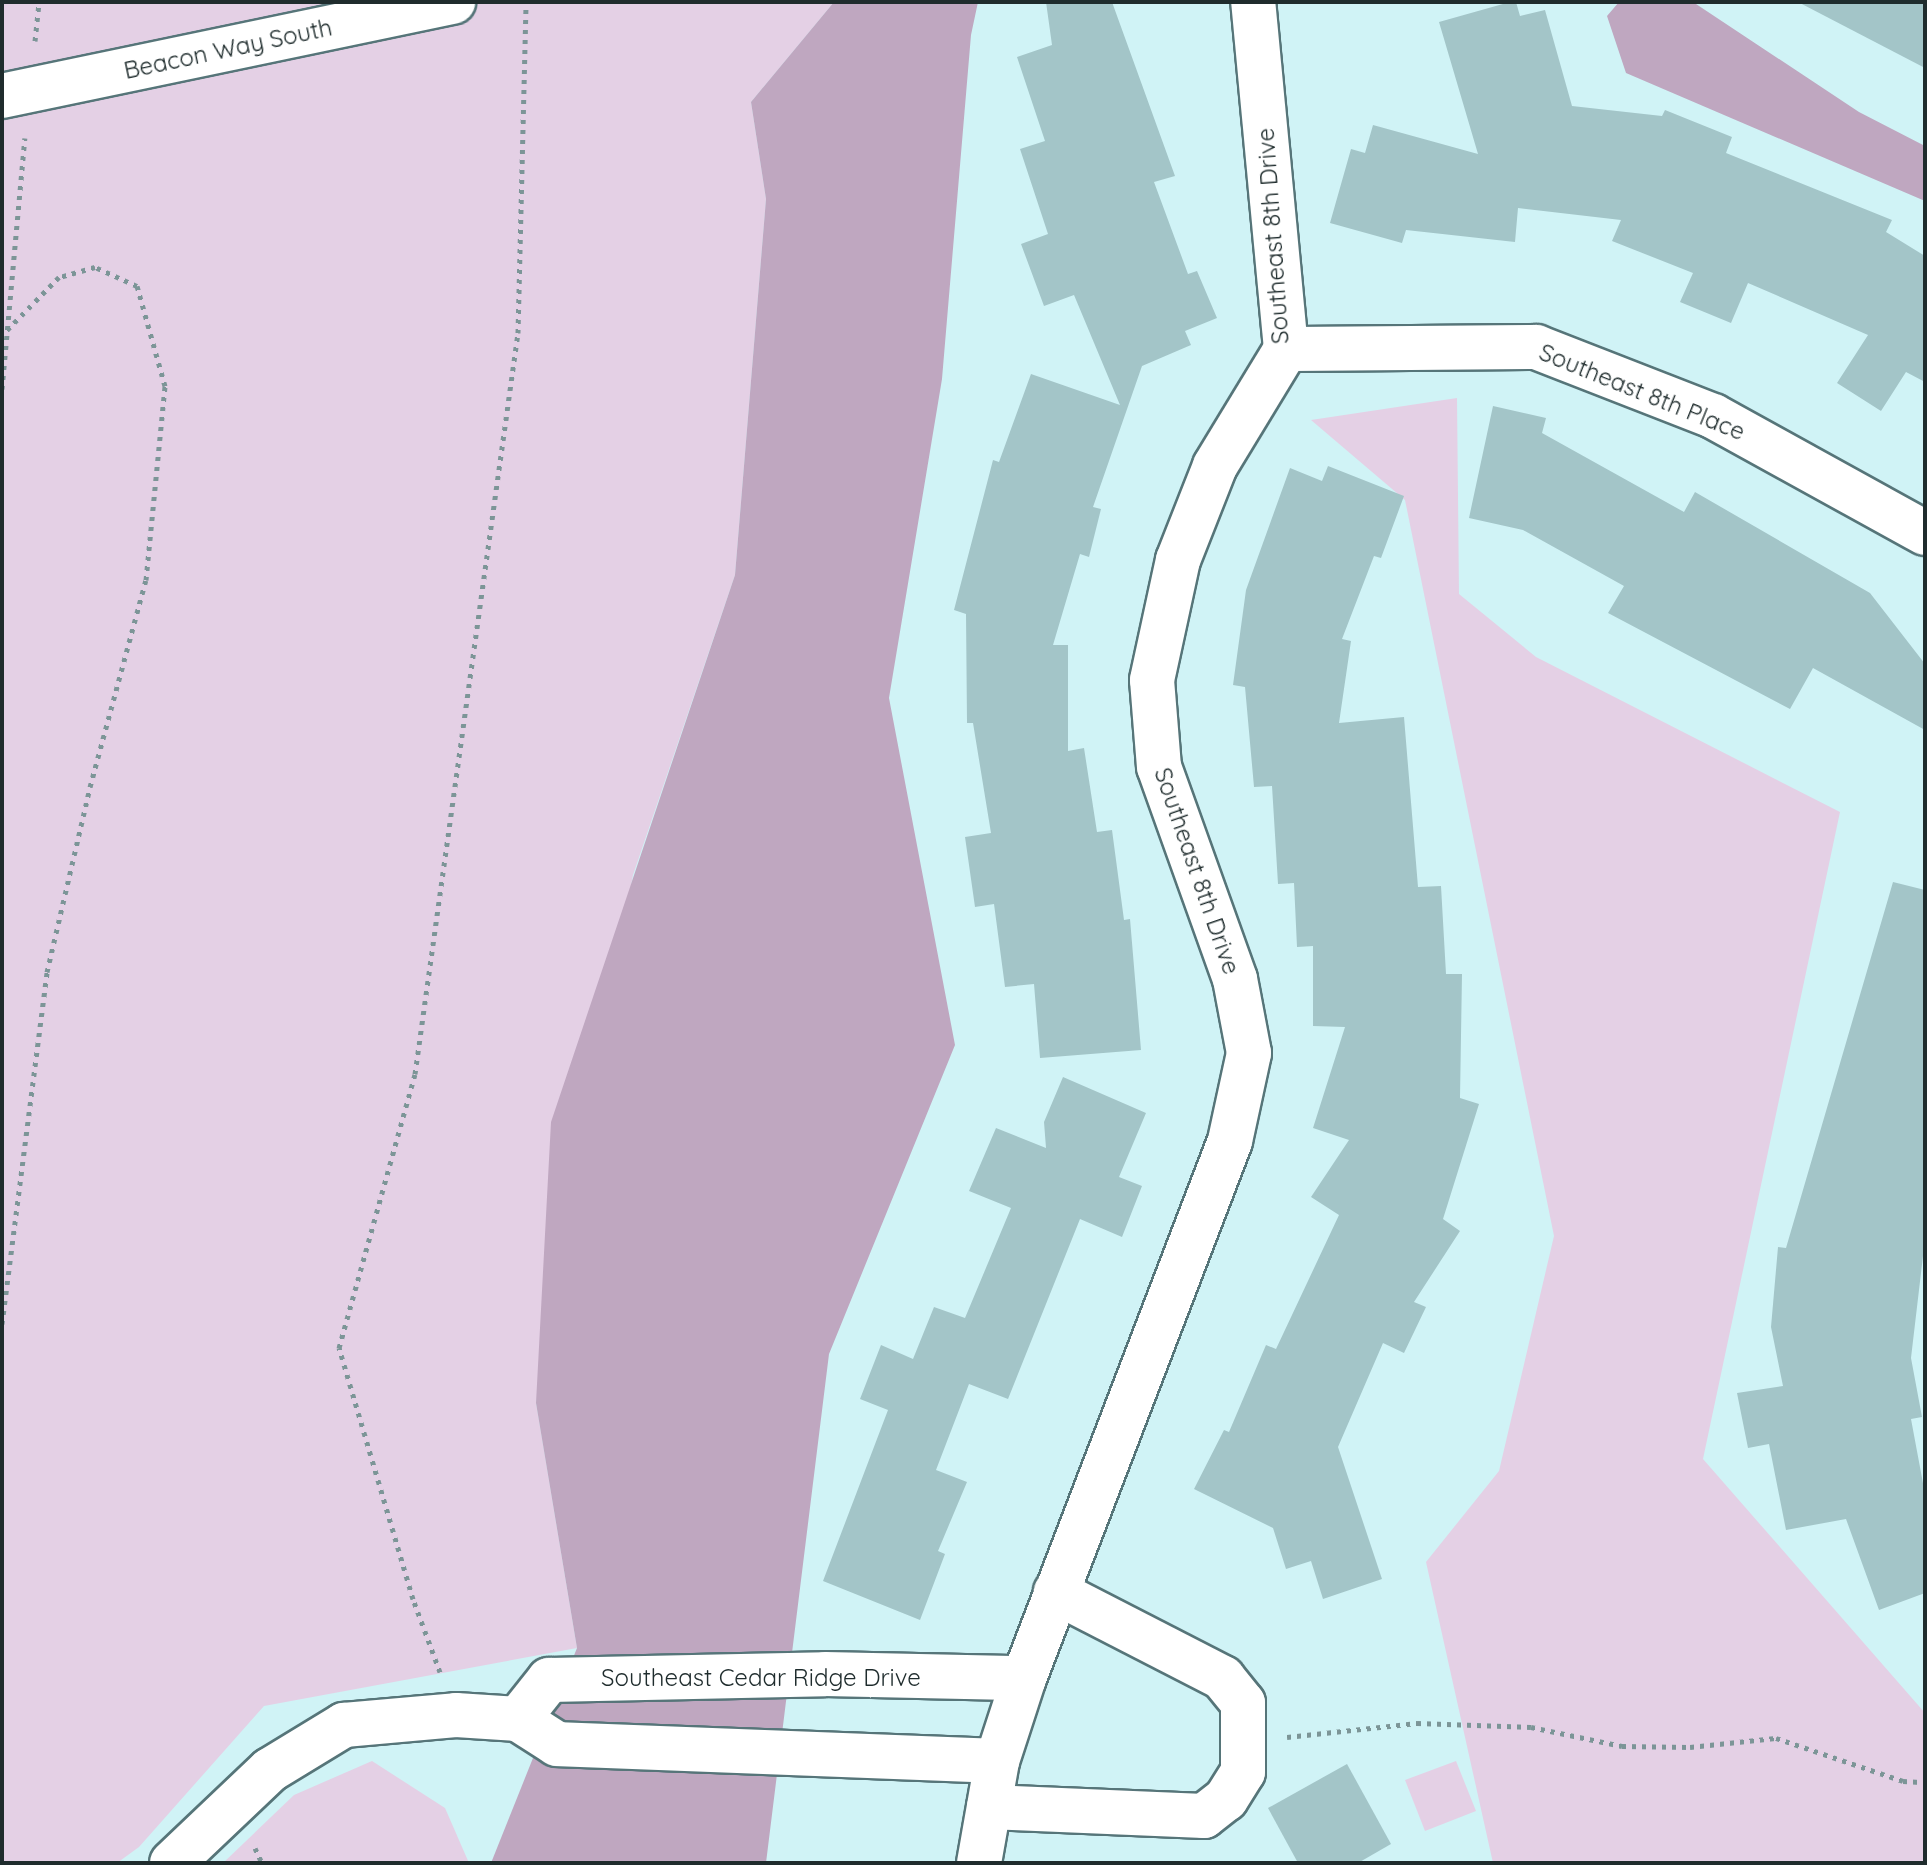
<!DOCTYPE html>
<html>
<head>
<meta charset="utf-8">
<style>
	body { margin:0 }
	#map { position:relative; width:1927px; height:1865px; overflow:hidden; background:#d0f3f6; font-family:Quicksand,sans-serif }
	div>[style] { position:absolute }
	.green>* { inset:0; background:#e4d0e5 }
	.forest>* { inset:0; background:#bfa7c0 }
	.building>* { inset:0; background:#a3c5c8 }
	.path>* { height:5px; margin-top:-2.5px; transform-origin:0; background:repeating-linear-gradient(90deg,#7c9597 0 4px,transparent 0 10px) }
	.roads { filter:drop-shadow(2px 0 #567579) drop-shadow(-2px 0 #567579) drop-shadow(0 2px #567579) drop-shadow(0 -2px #567579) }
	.minor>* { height:44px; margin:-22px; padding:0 22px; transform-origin:22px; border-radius:22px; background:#fff }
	span { translate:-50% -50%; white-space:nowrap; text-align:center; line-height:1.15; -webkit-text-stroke:7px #fff; paint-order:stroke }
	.street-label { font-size:24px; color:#1f2c2d }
	.frame { position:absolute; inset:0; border:4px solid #1f2c2d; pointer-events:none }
</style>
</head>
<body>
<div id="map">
	<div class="green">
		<div style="clip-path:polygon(2px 2px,834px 2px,751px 102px,766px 199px,735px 575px,633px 875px,536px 1403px,577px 1648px,264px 1706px,139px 1847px,117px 1863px,2px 1863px)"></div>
		<div style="clip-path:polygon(1457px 398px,1459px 594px,1536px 657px,1840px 812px,1703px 1459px,1925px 1713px,1925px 1863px,1493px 1863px,1426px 1562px,1499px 1471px,1554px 1236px,1405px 500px,1311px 420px)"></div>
		<div style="clip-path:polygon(372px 1761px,445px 1808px,469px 1863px,223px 1863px,294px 1795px)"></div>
		<div style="clip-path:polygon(1456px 1761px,1476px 1811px,1425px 1831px,1405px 1780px)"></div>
	</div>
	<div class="forest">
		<div style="clip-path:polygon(834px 2px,978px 2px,971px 35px,942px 379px,889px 698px,955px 1045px,829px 1354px,766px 1863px,491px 1863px,577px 1648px,536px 1403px,551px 1122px,735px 575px,766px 199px,751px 102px)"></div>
		<div style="clip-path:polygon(1619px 2px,1693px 2px,1859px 112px,1925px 146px,1925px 201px,1626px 73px,1607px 16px)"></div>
	</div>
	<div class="building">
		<div style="clip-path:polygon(1046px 2px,1112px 2px,1175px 176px,1154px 182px,1188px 274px,1197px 271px,1217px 318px,1185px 331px,1191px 345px,1142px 366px,1093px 507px,1101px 509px,1089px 557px,1080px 554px,1053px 645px,1068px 645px,1068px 751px,1084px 748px,1097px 832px,1112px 830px,1124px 920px,1130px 919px,1141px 1050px,1040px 1058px,1034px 984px,1005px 987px,994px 904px,975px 907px,965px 837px,991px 833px,973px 723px,967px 723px,966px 614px,954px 610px,993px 460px,999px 462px,1031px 374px,1120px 405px,1074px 295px,1044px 306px,1021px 244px,1048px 234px,1020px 149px,1045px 141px,1017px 57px,1052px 45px)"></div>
		<div style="clip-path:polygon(1510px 2px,1516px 2px,1520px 16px,1545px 10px,1572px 106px,1662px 116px,1665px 110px,1732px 137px,1726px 153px,1892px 220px,1886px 232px,1925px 256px,1925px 382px,1906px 372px,1881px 411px,1837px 383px,1868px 335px,1748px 283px,1731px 323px,1680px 302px,1693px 273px,1612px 241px,1621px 220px,1518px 208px,1515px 242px,1406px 230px,1402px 243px,1330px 223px,1351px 149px,1365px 153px,1373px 125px,1478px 154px,1439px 22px)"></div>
		<div style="clip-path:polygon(1798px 2px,1925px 2px,1925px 68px)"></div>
		<div style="clip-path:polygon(1493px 406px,1546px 418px,1542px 433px,1684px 512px,1695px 492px,1870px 593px,1925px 664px,1925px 730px,1813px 668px,1790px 709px,1608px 613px,1624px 586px,1523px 530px,1469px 518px)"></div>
		<div style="clip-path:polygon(1328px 466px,1404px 496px,1381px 558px,1374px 556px,1342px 639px,1351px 641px,1339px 723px,1404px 717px,1418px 887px,1441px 886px,1446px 974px,1462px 974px,1460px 1098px,1479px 1104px,1443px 1219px,1460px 1231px,1414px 1302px,1426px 1307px,1404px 1353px,1383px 1343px,1338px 1447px,1382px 1579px,1323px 1599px,1311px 1561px,1286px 1569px,1273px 1528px,1194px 1489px,1224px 1430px,1229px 1432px,1266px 1345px,1276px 1349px,1339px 1215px,1311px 1197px,1349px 1140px,1313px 1128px,1345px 1027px,1313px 1026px,1313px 946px,1297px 947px,1294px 883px,1278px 884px,1272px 786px,1254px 787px,1245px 687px,1233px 685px,1246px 590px,1290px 468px,1322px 481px)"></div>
		<div style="clip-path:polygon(1893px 882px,1925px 890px,1925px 1239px,1911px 1358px,1922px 1417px,1911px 1419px,1925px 1494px,1925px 1593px,1879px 1610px,1846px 1519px,1786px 1530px,1769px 1444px,1748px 1448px,1737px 1393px,1783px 1386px,1771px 1327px,1778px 1247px,1786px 1248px)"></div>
		<div style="clip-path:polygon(1063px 1077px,1146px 1113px,1119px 1177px,1142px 1186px,1122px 1237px,1080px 1219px,1008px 1399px,969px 1384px,936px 1470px,967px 1482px,938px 1551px,945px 1554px,920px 1620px,823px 1581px,888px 1410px,860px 1399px,881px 1345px,913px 1359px,934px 1307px,965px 1318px,1011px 1208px,969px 1191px,996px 1128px,1046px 1148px,1044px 1122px)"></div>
		<div style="clip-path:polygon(1347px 1764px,1391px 1844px,1358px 1863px,1298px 1863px,1268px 1808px)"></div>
	</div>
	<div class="path">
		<div style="left:35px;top:41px;width:39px;rotate:-84deg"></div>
		<div style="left:2px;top:389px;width:252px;rotate:-84.8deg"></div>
		<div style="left:2px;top:1324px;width:355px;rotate:-82.7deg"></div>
		<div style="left:47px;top:972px;width:190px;rotate:-76.9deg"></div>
		<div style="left:90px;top:787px;width:214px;rotate:-74.9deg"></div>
		<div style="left:146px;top:580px;width:195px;rotate:-84.4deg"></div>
		<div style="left:165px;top:386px;width:104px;rotate:-105.6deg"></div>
		<div style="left:137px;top:286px;width:46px;rotate:-155.7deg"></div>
		<div style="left:95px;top:267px;width:37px;rotate:164deg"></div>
		<div style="left:59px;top:277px;width:78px;rotate:134.5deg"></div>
		<div style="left:440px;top:1672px;width:78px;rotate:-110.3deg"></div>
		<div style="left:413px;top:1599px;width:262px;rotate:-106.4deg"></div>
		<div style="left:339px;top:1348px;width:284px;rotate:-74.5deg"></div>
		<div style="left:415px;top:1074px;width:748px;rotate:-82.09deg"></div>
		<div style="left:518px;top:333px;width:331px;rotate:-88.6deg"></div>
		<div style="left:1287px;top:1737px;width:131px;rotate:-6.1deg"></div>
		<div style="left:1417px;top:1723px;width:114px;rotate:2deg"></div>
		<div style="left:1531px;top:1727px;width:93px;rotate:11.8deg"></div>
		<div style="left:1622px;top:1746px;width:68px;rotate:0.8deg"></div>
		<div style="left:1690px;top:1747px;width:86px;rotate:-6deg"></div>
		<div style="left:1776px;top:1738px;width:134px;rotate:18.7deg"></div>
		<div style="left:1903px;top:1781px;width:22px;rotate:3deg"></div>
		<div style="left:255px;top:1848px;width:17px;rotate:65deg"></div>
	</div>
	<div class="roads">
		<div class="minor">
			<div style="left:2px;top:96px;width:461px;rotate:-11.8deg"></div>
			<div style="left:1286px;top:349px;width:250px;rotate:-0.5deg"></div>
			<div style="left:1536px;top:347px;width:190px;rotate:21.3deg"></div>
			<div style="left:1713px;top:416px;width:242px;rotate:28.9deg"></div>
			<div style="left:518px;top:1719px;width:50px;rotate:-51.5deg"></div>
			<div style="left:549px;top:1680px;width:276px;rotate:-1.2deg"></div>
			<div style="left:825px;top:1674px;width:199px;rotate:1.2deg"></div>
			<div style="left:989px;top:1807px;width:215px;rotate:2.4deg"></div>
			<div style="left:1204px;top:1816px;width:28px;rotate:-38deg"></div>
			<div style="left:1226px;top:1799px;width:32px;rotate:-58deg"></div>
			<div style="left:1243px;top:1772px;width:69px;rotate:-90deg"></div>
			<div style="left:1243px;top:1703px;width:32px;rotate:-129deg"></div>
			<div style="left:1223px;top:1678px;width:188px;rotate:-152.8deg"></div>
			<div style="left:172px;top:1863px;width:135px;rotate:-43.5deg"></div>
			<div style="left:270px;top:1770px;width:87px;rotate:-31.3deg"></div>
			<div style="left:344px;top:1725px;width:112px;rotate:-5.1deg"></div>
			<div style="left:456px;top:1715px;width:62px;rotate:3.7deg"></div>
			<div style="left:518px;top:1719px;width:46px;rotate:32.7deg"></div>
			<div style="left:557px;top:1744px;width:440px;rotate:2.2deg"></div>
			<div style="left:979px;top:1863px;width:104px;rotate:-80deg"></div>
			<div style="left:997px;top:1761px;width:87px;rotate:-72deg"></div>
			<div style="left:1024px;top:1678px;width:575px;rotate:-69.01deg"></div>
			<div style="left:1230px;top:1141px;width:90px;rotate:-77.8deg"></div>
			<div style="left:1249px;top:1053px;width:75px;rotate:-100.7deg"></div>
			<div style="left:1235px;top:979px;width:225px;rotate:-109.7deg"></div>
			<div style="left:1159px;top:767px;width:87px;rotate:-94.6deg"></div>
			<div style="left:1152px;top:680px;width:123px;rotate:-77.8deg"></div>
			<div style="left:1178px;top:560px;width:101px;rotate:-68.5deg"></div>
			<div style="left:1215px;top:466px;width:137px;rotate:-58.7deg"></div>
			<div style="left:1286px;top:349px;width:349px;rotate:-95.4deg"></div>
		</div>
	</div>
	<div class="street-label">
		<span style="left:228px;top:49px;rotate:-12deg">Beacon Way South</span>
		<span style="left:1273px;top:236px;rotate:-94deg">Southeast 8th Drive</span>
		<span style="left:1642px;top:392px;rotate:22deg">Southeast 8th Place</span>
		<span style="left:1197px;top:871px;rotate:71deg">Southeast 8th Drive</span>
		<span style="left:761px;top:1678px">Southeast Cedar Ridge Drive</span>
	</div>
	<div class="frame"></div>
</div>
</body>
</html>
